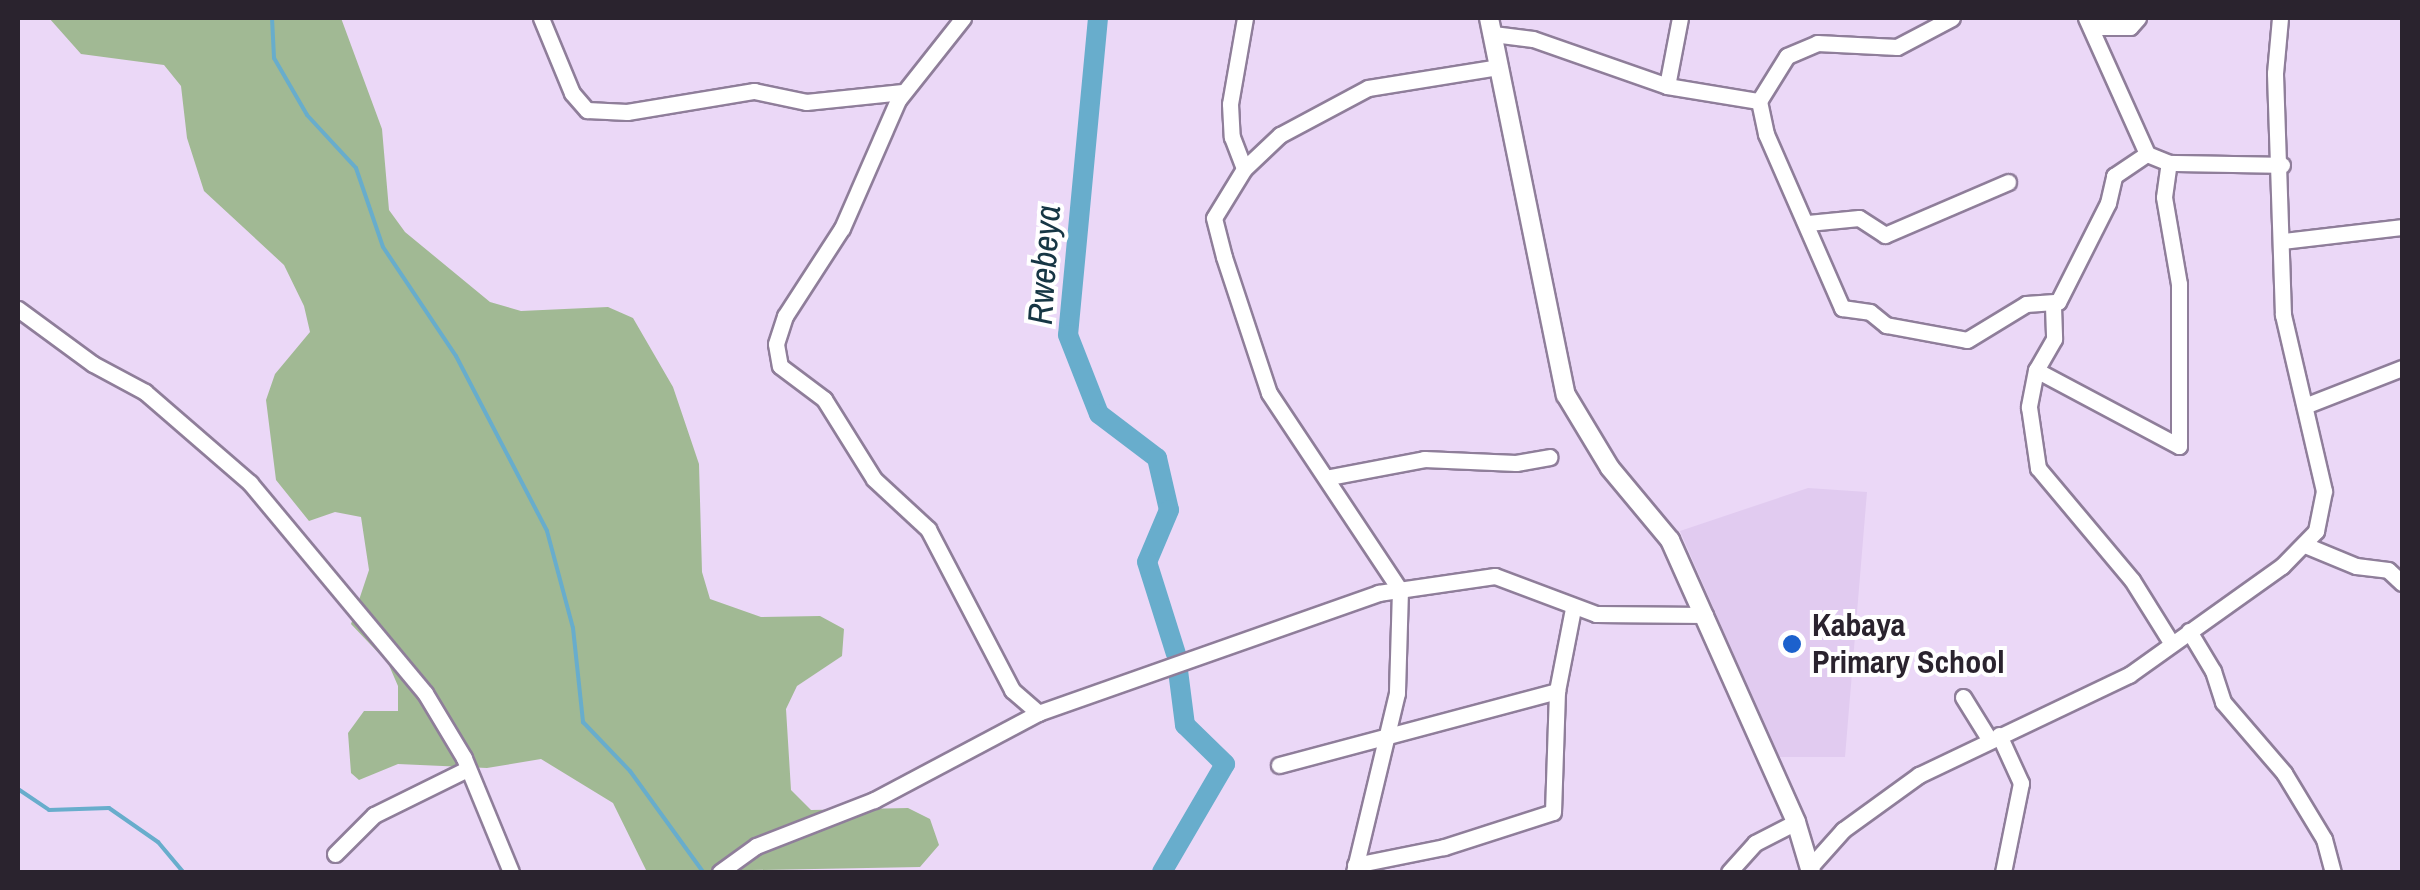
<!DOCTYPE html>
<html>
<head>
<meta charset="utf-8">
<style>
	body { margin:0 }
	#map { position:relative; width:2420px; height:890px; overflow:hidden; background:#ebd8f7; font-family:"Archivo Narrow",sans-serif }
	div>[style] { position:absolute }
	.built>* { inset:0; background:#e1cbf0 }
	.green>* { inset:0; background:#a1b994 }
	.stream>* { height:4px; margin:-2px; padding:0 2px; transform-origin:2px; border-radius:2px; background:#68adcc }
	.river>* { height:20px; margin:-10px; padding:0 10px; transform-origin:10px; border-radius:10px; background:#68adcc }
	.roads { filter:drop-shadow(2px 0 #8f7e9a) drop-shadow(-2px 0 #8f7e9a) drop-shadow(0 2px #8f7e9a) drop-shadow(0 -2px #8f7e9a) }
	.minor>* { height:15px; margin:-7.5px; padding:0 7.5px; transform-origin:7.5px; border-radius:7.5px; background:#fff }
	.major>* { height:18px; margin:-9px; padding:0 9px; transform-origin:9px; border-radius:9px; background:#fff }
	.dots>* { width:28px; height:28px; translate:-50% -50%; box-sizing:border-box; border:5px solid #fff; border-radius:50% }
	span { translate:-50% -50%; white-space:nowrap; text-align:center; line-height:1.15; -webkit-text-stroke:8px #fff; paint-order:stroke }
	.poi-label { font-size:32px; color:#2a232e; font-weight:700 }
	.left { translate:0 -50%; text-align:left }
	.water-label { font-size:35px; color:#163644; font-style:italic }
	.frame { position:absolute; inset:0; border:20px solid #2a232e; pointer-events:none }
</style>
</head>
<body>
<div id="map">
	<div class="built">
		<div style="clip-path:polygon(1808px 488px,1867px 492px,1845px 757px,1778px 757px,1680px 531px)"></div>
	</div>
	<div class="green">
		<div style="clip-path:polygon(49px 18px,341px 18px,382px 129px,389px 210px,405px 232px,490px 302px,521px 311px,608px 307px,633px 318px,673px 387px,699px 464px,702px 572px,710px 599px,761px 617px,820px 616px,844px 629px,842px 656px,797px 686px,786px 709px,791px 790px,811px 810px,908px 808px,930px 819px,939px 845px,920px 867px,647px 872px,613px 803px,541px 759px,487px 768px,398px 764px,359px 780px,351px 773px,348px 733px,364px 711px,398px 711px,398px 686px,388px 663px,351px 624px,369px 570px,361px 517px,335px 512px,309px 521px,276px 480px,266px 400px,275px 374px,310px 332px,304px 306px,284px 265px,204px 191px,187px 138px,181px 86px,164px 65px,81px 54px)"></div>
	</div>
	<div class="stream">
		<div style="left:272px;top:18px;width:40px;rotate:87.1deg"></div>
		<div style="left:274px;top:58px;width:66px;rotate:59.9deg"></div>
		<div style="left:307px;top:115px;width:72px;rotate:47.2deg"></div>
		<div style="left:356px;top:168px;width:83px;rotate:71.1deg"></div>
		<div style="left:383px;top:247px;width:131px;rotate:56.2deg"></div>
		<div style="left:456px;top:356px;width:197px;rotate:62.5deg"></div>
		<div style="left:547px;top:531px;width:100px;rotate:75deg"></div>
		<div style="left:573px;top:628px;width:95px;rotate:83.9deg"></div>
		<div style="left:583px;top:722px;width:68px;rotate:46.2deg"></div>
		<div style="left:630px;top:771px;width:125px;rotate:54.1deg"></div>
		<div style="left:18px;top:789px;width:37px;rotate:34deg"></div>
		<div style="left:49px;top:810px;width:60px;rotate:-1.9deg"></div>
		<div style="left:109px;top:808px;width:60px;rotate:34.8deg"></div>
		<div style="left:158px;top:842px;width:39px;rotate:50deg"></div>
	</div>
	<div class="river">
		<div style="left:1098px;top:18px;width:318px;rotate:95.4deg"></div>
		<div style="left:1068px;top:335px;width:85px;rotate:68.6deg"></div>
		<div style="left:1099px;top:414px;width:73px;rotate:37.2deg"></div>
		<div style="left:1157px;top:458px;width:53px;rotate:77deg"></div>
		<div style="left:1169px;top:510px;width:56px;rotate:112.9deg"></div>
		<div style="left:1147px;top:562px;width:96px;rotate:72.5deg"></div>
		<div style="left:1162px;top:872px;width:125px;rotate:-59.7deg"></div>
		<div style="left:1225px;top:764px;width:56px;rotate:-135.7deg"></div>
		<div style="left:1185px;top:725px;width:55px;rotate:-97.3deg"></div>
	</div>
	<div class="roads">
		<div class="minor">
			<div style="left:541px;top:18px;width:81px;rotate:67.5deg"></div>
			<div style="left:572px;top:93px;width:23px;rotate:49deg"></div>
			<div style="left:587px;top:110px;width:40px;rotate:2.9deg"></div>
			<div style="left:627px;top:112px;width:129px;rotate:-9.4deg"></div>
			<div style="left:754px;top:91px;width:53px;rotate:11.9deg"></div>
			<div style="left:806px;top:102px;width:97px;rotate:-5.9deg"></div>
			<div style="left:963px;top:18px;width:105px;rotate:128.4deg"></div>
			<div style="left:898px;top:100px;width:140px;rotate:113.6deg"></div>
			<div style="left:842px;top:228px;width:105px;rotate:122.9deg"></div>
			<div style="left:785px;top:316px;width:29px;rotate:108deg"></div>
			<div style="left:776px;top:344px;width:22px;rotate:80deg"></div>
			<div style="left:780px;top:366px;width:55px;rotate:36.9deg"></div>
			<div style="left:824px;top:399px;width:94px;rotate:58deg"></div>
			<div style="left:874px;top:479px;width:74px;rotate:42.8deg"></div>
			<div style="left:928px;top:529px;width:182px;rotate:62.4deg"></div>
			<div style="left:1012px;top:690px;width:35px;rotate:41deg"></div>
			<div style="left:1245px;top:18px;width:87px;rotate:99.9deg"></div>
			<div style="left:1230px;top:104px;width:33px;rotate:87deg"></div>
			<div style="left:1232px;top:137px;width:34px;rotate:69deg"></div>
			<div style="left:1244px;top:169px;width:57px;rotate:121.5deg"></div>
			<div style="left:1214px;top:218px;width:40px;rotate:75.6deg"></div>
			<div style="left:1224px;top:257px;width:143px;rotate:71.7deg"></div>
			<div style="left:1269px;top:393px;width:237px;rotate:56.4deg"></div>
			<div style="left:1400px;top:590px;width:103px;rotate:91.7deg"></div>
			<div style="left:1397px;top:693px;width:184px;rotate:103.5deg"></div>
			<div style="left:2086px;top:18px;width:149px;rotate:65.8deg"></div>
			<div style="left:2147px;top:154px;width:24px;rotate:22deg"></div>
			<div style="left:2169px;top:163px;width:113px;rotate:1deg"></div>
			<div style="left:2092px;top:27px;width:38px"></div>
			<div style="left:2130px;top:27px;width:12px;rotate:-48deg"></div>
			<div style="left:1493px;top:34px;width:40px;rotate:7.1deg"></div>
			<div style="left:1533px;top:39px;width:142px;rotate:19.3deg"></div>
			<div style="left:1667px;top:86px;width:93px;rotate:9.3deg"></div>
			<div style="left:1759px;top:101px;width:53px;rotate:-58.1deg"></div>
			<div style="left:1787px;top:56px;width:33px;rotate:-23deg"></div>
			<div style="left:1817px;top:43px;width:80px;rotate:2.9deg"></div>
			<div style="left:1897px;top:47px;width:62px;rotate:-27.8deg"></div>
			<div style="left:1667px;top:86px;width:69px;rotate:-79.2deg"></div>
			<div style="left:1759px;top:101px;width:34px;rotate:78deg"></div>
			<div style="left:1766px;top:134px;width:190px;rotate:66.4deg"></div>
			<div style="left:1842px;top:308px;width:28px;rotate:8deg"></div>
			<div style="left:1870px;top:312px;width:21px;rotate:39deg"></div>
			<div style="left:1886px;top:325px;width:82px;rotate:10.5deg"></div>
			<div style="left:1967px;top:340px;width:69px;rotate:-31.4deg"></div>
			<div style="left:2026px;top:304px;width:32px;rotate:-4deg"></div>
			<div style="left:2058px;top:302px;width:111px;rotate:-63.2deg"></div>
			<div style="left:2108px;top:203px;width:28px;rotate:-77deg"></div>
			<div style="left:2114px;top:176px;width:40px;rotate:-34deg"></div>
			<div style="left:1244px;top:169px;width:50px;rotate:-43.4deg"></div>
			<div style="left:1280px;top:135px;width:100px;rotate:-28.1deg"></div>
			<div style="left:1368px;top:88px;width:133px;rotate:-9.1deg"></div>
			<div style="left:1808px;top:223px;width:51px;rotate:-5.6deg"></div>
			<div style="left:1859px;top:218px;width:31px;rotate:33deg"></div>
			<div style="left:1885px;top:235px;width:134px;rotate:-23.3deg"></div>
			<div style="left:2283px;top:241px;width:120px;rotate:-6.7deg"></div>
			<div style="left:2053px;top:306px;width:33px;rotate:88deg"></div>
			<div style="left:2054px;top:339px;width:36px;rotate:120deg"></div>
			<div style="left:2036px;top:370px;width:38px;rotate:101deg"></div>
			<div style="left:2029px;top:407px;width:62px;rotate:81.6deg"></div>
			<div style="left:2038px;top:468px;width:146px;rotate:50deg"></div>
			<div style="left:2132px;top:580px;width:75px;rotate:58deg"></div>
			<div style="left:18px;top:309px;width:93px;rotate:36.3deg"></div>
			<div style="left:93px;top:364px;width:59px;rotate:28.3deg"></div>
			<div style="left:145px;top:392px;width:139px;rotate:40.9deg"></div>
			<div style="left:250px;top:483px;width:273px;rotate:50.2deg"></div>
			<div style="left:425px;top:693px;width:76px;rotate:59deg"></div>
			<div style="left:464px;top:758px;width:123px;rotate:67.6deg"></div>
			<div style="left:2036px;top:370px;width:162px;rotate:28deg"></div>
			<div style="left:2179px;top:446px;width:162px;rotate:-90deg"></div>
			<div style="left:2179px;top:284px;width:88px;rotate:-99.8deg"></div>
			<div style="left:2164px;top:197px;width:34px;rotate:-82deg"></div>
			<div style="left:2307px;top:405px;width:102px;rotate:-21.3deg"></div>
			<div style="left:1330px;top:477px;width:96px;rotate:-10.8deg"></div>
			<div style="left:1424px;top:459px;width:92px;rotate:2.5deg"></div>
			<div style="left:1516px;top:463px;width:34px;rotate:-10deg"></div>
			<div style="left:2305px;top:545px;width:55px;rotate:22.4deg"></div>
			<div style="left:2356px;top:566px;width:32px;rotate:7deg"></div>
			<div style="left:2388px;top:570px;width:19px;rotate:43deg"></div>
			<div style="left:2189px;top:631px;width:47px;rotate:59deg"></div>
			<div style="left:2213px;top:671px;width:33px;rotate:72deg"></div>
			<div style="left:2223px;top:702px;width:94px;rotate:49.3deg"></div>
			<div style="left:2284px;top:773px;width:77px;rotate:58.8deg"></div>
			<div style="left:2324px;top:839px;width:34px;rotate:75deg"></div>
			<div style="left:1963px;top:697px;width:49px;rotate:58.2deg"></div>
			<div style="left:1999px;top:735px;width:53px;rotate:65.4deg"></div>
			<div style="left:2021px;top:783px;width:91px;rotate:101.4deg"></div>
			<div style="left:1279px;top:765px;width:288px;rotate:-14.9deg"></div>
			<div style="left:335px;top:854px;width:55px;rotate:-45deg"></div>
			<div style="left:374px;top:815px;width:104px;rotate:-26.3deg"></div>
			<div style="left:1355px;top:865px;width:91px;rotate:-11.4deg"></div>
			<div style="left:1444px;top:847px;width:114px;rotate:-17.8deg"></div>
			<div style="left:1553px;top:812px;width:121px;rotate:-88.1deg"></div>
			<div style="left:1557px;top:691px;width:84px;rotate:-79deg"></div>
			<div style="left:1810px;top:867px;width:50px;rotate:-48.3deg"></div>
			<div style="left:1843px;top:830px;width:94px;rotate:-35.9deg"></div>
			<div style="left:1919px;top:775px;width:233px;rotate:-25.5deg"></div>
			<div style="left:2129px;top:675px;width:188px;rotate:-35.5deg"></div>
			<div style="left:2282px;top:566px;width:49px;rotate:-45.8deg"></div>
			<div style="left:2316px;top:531px;width:41px;rotate:-78.7deg"></div>
			<div style="left:2324px;top:491px;width:181px;rotate:-103.1deg"></div>
			<div style="left:2283px;top:315px;width:242px;rotate:-91.9deg"></div>
			<div style="left:2275px;top:73px;width:55px;rotate:-84.8deg"></div>
			<div style="left:720px;top:872px;width:44px;rotate:-35.8deg"></div>
			<div style="left:756px;top:846px;width:127px;rotate:-21.3deg"></div>
			<div style="left:874px;top:800px;width:186px;rotate:-27.9deg"></div>
			<div style="left:1038px;top:713px;width:361px;rotate:-19.4deg"></div>
			<div style="left:1378px;top:593px;width:118px;rotate:-8.3deg"></div>
			<div style="left:1495px;top:576px;width:108px;rotate:20.6deg"></div>
			<div style="left:1596px;top:614px;width:109px;rotate:0.5deg"></div>
			<div style="left:1729px;top:872px;width:39px;rotate:-48deg"></div>
			<div style="left:1755px;top:843px;width:46px;rotate:-27.1deg"></div>
		</div>
		<div class="major">
			<div style="left:1489px;top:18px;width:385px;rotate:78.5deg"></div>
			<div style="left:1566px;top:395px;width:85px;rotate:58.9deg"></div>
			<div style="left:1610px;top:468px;width:94px;rotate:50.2deg"></div>
			<div style="left:1670px;top:540px;width:309px;rotate:65.9deg"></div>
			<div style="left:1796px;top:822px;width:52px;rotate:73.3deg"></div>
		</div>
	</div>
	<div class="dots">
		<div style="left:1792px;top:644px;background:#1c61cd"></div>
	</div>
	<div class="poi-label">
		<span class="left" style="left:1812px;top:644px">Kabaya<br>Primary School</span>
	</div>
	<div class="water-label">
		<span style="left:1044px;top:265px;rotate:-86deg">Rwebeya</span>
	</div>
	<div class="frame"></div>
</div>
</body>
</html>
